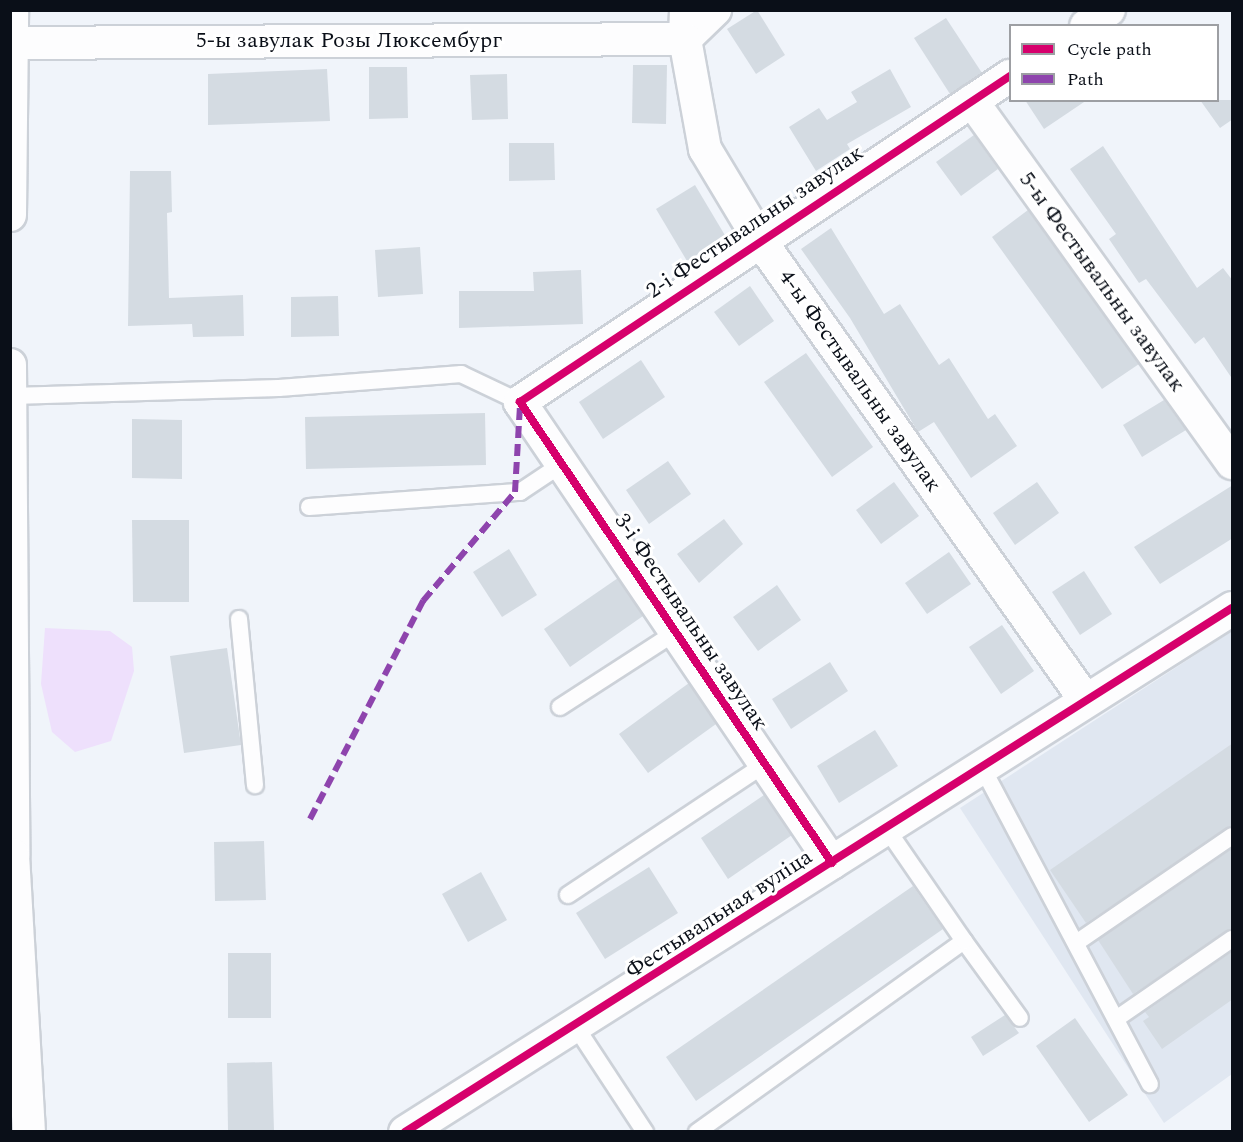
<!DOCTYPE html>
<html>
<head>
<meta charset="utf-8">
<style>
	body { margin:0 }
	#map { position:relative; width:1243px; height:1142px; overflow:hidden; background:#f0f4fa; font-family:Spectral,serif }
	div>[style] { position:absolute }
	.built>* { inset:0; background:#e0e7f1 }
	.green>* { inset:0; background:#eee0fc }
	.building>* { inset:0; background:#d4dbe2 }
	.roads { filter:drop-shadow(2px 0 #ccd1d8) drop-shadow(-2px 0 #ccd1d8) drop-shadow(0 2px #ccd1d8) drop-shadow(0 -2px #ccd1d8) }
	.service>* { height:16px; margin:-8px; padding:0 8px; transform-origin:8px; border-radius:8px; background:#fdfdfe }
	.minor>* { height:32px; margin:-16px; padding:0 16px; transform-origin:16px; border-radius:16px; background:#fdfdfe }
	.tertiary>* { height:33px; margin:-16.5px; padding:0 16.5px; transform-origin:16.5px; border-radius:16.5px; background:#fdfdfe }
	.quiet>* { height:6px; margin-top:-3px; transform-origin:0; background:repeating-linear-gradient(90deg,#8e44ad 0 12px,transparent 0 18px) }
	.cycleway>* { height:8px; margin:-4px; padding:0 4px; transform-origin:4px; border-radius:4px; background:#d6006c }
	span { translate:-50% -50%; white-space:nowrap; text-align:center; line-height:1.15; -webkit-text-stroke:6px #fff; paint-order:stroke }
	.street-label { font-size:22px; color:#0a0f18 }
	.frame { position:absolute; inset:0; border:12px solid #0a0f18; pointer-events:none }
	.legend { position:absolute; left:1009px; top:24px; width:210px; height:78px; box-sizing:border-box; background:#fff; border:2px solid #9d9fa3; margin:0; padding:8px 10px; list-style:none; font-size:18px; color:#0a0f18 }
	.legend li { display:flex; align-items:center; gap:12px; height:30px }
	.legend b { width:30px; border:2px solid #9d9fa3 }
</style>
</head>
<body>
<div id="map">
	<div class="built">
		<div style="clip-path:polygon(1232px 631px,1232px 1074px,1164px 1123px,960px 808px)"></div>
	</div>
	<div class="green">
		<div style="clip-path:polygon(45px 628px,110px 631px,132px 647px,134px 671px,111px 741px,75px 752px,52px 732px,41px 684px)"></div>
	</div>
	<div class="building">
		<div style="clip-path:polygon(757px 10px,785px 55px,756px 74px,727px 29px)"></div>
		<div style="clip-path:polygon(946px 18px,982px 73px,950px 94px,914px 38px)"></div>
		<div style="clip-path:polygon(633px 65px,667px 65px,666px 124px,632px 123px)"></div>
		<div style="clip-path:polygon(369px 67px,407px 67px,408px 118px,369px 119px)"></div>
		<div style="clip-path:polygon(327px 69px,330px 121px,208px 125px,208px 74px)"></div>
		<div style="clip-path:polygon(890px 69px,911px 107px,847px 144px,850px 149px,816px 171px,789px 127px,819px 108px,827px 120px,857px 102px,851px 92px)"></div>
		<div style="clip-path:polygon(507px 74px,508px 119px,472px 120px,470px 75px)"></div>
		<div style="clip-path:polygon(1025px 100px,1087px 100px,1044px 129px)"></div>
		<div style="clip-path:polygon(1200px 100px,1233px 100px,1233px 119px,1220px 128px)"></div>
		<div style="clip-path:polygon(974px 135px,998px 169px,961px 196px,936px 162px)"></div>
		<div style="clip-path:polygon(509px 143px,554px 143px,555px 180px,509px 181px)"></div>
		<div style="clip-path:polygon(1103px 146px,1197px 288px,1223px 268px,1233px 281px,1233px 380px,1204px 337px,1195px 344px,1146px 279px,1139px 283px,1109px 239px,1116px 234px,1070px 169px)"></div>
		<div style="clip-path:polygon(130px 171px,171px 171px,172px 212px,167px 213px,169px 298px,243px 295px,244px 336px,193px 337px,192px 324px,128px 326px)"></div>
		<div style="clip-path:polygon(695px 185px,726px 237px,687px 261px,656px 209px)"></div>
		<div style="clip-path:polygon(1028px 210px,1139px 364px,1102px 389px,992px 237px)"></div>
		<div style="clip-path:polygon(831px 228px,884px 314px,900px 304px,939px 365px,949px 358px,988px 419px,995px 414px,1017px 446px,971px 478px,934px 422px,918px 432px,850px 318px,801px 249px)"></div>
		<div style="clip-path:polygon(420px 247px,423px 294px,378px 297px,375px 250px)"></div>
		<div style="clip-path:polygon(581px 270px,583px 324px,459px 328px,459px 291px,534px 291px,533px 272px)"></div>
		<div style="clip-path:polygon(750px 286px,774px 321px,739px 346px,714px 312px)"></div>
		<div style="clip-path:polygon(338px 296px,339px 336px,291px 337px,291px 297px)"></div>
		<div style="clip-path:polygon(806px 353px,873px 447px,832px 477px,764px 382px)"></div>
		<div style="clip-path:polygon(641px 360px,665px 397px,603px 439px,579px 402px)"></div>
		<div style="clip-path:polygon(1164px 400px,1186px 430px,1142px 457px,1123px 425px)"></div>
		<div style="clip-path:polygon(485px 413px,486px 465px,306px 469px,305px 417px)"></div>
		<div style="clip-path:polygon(132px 419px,182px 420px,182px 479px,132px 478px)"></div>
		<div style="clip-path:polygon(668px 461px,691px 494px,649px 524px,626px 490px)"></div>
		<div style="clip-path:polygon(894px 482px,919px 516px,881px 544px,856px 510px)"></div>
		<div style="clip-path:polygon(1037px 482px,1059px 513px,1015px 545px,993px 513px)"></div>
		<div style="clip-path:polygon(1233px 485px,1233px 538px,1160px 584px,1134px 547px)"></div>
		<div style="clip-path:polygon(724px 519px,743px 544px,699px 583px,677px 554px)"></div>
		<div style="clip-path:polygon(132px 520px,189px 520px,189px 602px,133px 602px)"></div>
		<div style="clip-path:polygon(509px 549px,537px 595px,502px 617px,473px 572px)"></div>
		<div style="clip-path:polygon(949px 552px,971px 584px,927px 614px,905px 583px)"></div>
		<div style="clip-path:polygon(1084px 571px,1112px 614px,1080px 635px,1052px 592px)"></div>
		<div style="clip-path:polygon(618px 578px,643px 616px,570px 667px,544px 629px)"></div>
		<div style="clip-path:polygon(777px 585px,801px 620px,758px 651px,733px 617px)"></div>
		<div style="clip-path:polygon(1002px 625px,1034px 671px,1001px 694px,969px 647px)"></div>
		<div style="clip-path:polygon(227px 648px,241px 745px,184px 753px,170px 656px)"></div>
		<div style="clip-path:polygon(830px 662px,848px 691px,791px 729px,772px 699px)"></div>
		<div style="clip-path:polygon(689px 683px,716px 724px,648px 773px,619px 734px)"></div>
		<div style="clip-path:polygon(875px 730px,898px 766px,839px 803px,817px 766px)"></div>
		<div style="clip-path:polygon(1233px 743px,1233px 826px,1086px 923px,1050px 870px)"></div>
		<div style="clip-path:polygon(764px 795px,792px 835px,728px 879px,701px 838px)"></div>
		<div style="clip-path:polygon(264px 841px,266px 900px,215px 901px,214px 842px)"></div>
		<div style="clip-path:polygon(1233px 848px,1233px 929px,1133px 994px,1098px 940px)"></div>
		<div style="clip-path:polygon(649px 867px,678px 913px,605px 959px,576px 913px)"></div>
		<div style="clip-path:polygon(481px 872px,507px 920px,468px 942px,442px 894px)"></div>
		<div style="clip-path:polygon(913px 886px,943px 929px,696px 1101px,666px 1057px)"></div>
		<div style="clip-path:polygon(1233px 951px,1233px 999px,1162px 1049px,1143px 1021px,1149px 1017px,1145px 1012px)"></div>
		<div style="clip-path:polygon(228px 953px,271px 953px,271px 1018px,228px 1018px)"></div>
		<div style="clip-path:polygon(1005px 1015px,1019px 1033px,983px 1056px,971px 1037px)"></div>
		<div style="clip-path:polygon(1075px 1018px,1128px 1095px,1089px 1122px,1036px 1046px)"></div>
		<div style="clip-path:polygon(272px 1062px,274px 1131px,228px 1131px,227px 1063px)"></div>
	</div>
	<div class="roads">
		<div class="service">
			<div style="left:12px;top:396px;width:267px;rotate:-1.7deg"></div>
			<div style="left:279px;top:388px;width:183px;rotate:-4.4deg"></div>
			<div style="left:461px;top:374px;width:65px;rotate:25.4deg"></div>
			<div style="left:309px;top:507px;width:212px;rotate:-4.1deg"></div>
			<div style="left:520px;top:492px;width:50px;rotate:-33.7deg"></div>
			<div style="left:239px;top:619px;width:167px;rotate:84.5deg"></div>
			<div style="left:560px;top:707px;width:138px;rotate:-32.9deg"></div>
			<div style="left:982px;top:767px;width:359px;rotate:62.1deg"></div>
			<div style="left:568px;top:895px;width:237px;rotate:-33.6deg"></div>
			<div style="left:964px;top:941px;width:95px;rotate:54deg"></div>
			<div style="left:1076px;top:943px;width:189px;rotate:-34.4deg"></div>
			<div style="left:1116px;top:1019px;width:141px;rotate:-34.6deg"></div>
			<div style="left:576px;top:1027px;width:126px;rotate:56.7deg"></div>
			<div style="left:697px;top:1132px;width:328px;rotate:-35.6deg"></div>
			<div style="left:964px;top:941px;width:137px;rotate:-124.6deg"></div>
		</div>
		<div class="minor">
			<div style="left:686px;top:10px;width:29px;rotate:92deg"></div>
			<div style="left:685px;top:39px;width:112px;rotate:79.7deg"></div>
			<div style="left:705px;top:149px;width:105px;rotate:59deg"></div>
			<div style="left:759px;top:239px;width:566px;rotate:54.71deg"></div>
			<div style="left:1086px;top:26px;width:28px;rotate:-35deg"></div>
			<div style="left:685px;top:39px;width:42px;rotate:-44deg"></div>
			<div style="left:13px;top:43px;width:672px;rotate:-0.34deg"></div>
			<div style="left:972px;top:101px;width:446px;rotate:54.3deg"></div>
			<div style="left:10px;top:215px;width:205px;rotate:-89.4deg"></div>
			<div style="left:10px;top:365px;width:490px;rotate:89.6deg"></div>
			<div style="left:13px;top:855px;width:277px;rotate:86.7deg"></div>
			<div style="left:832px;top:863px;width:557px;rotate:-124.09deg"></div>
			<div style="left:520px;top:402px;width:589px;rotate:-33.64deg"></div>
		</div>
		<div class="tertiary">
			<div style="left:405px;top:1132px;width:979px;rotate:-32.36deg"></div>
		</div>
	</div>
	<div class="quiet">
		<div style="left:310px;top:819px;width:246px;rotate:-62.6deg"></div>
		<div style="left:423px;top:601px;width:143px;rotate:-49.8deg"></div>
		<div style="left:515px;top:492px;width:88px;rotate:-86.7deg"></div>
	</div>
	<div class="cycleway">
		<div style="left:832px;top:863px;width:557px;rotate:-124.09deg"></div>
		<div style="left:520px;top:402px;width:589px;rotate:-33.64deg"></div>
		<div style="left:405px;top:1132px;width:979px;rotate:-32.36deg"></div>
	</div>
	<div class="street-label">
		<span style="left:349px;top:41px">5-ы завулак Розы Люксембург</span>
		<span style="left:755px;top:222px;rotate:-34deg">2-і Фестывальны завулак</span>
		<span style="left:1102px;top:282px;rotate:54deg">5-ы Фестывальны завулак</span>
		<span style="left:860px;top:381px;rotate:55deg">4-ы Фестывальны завулак</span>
		<span style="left:691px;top:622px;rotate:56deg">3-і Фестывальны завулак</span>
		<span style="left:719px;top:914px;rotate:-33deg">Фестывальная вуліца</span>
	</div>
	<div class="frame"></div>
	<ul class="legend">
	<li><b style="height:8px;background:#d6006c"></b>Cycle path</li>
	<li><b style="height:8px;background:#8e44ad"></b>Path</li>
	</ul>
</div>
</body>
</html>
